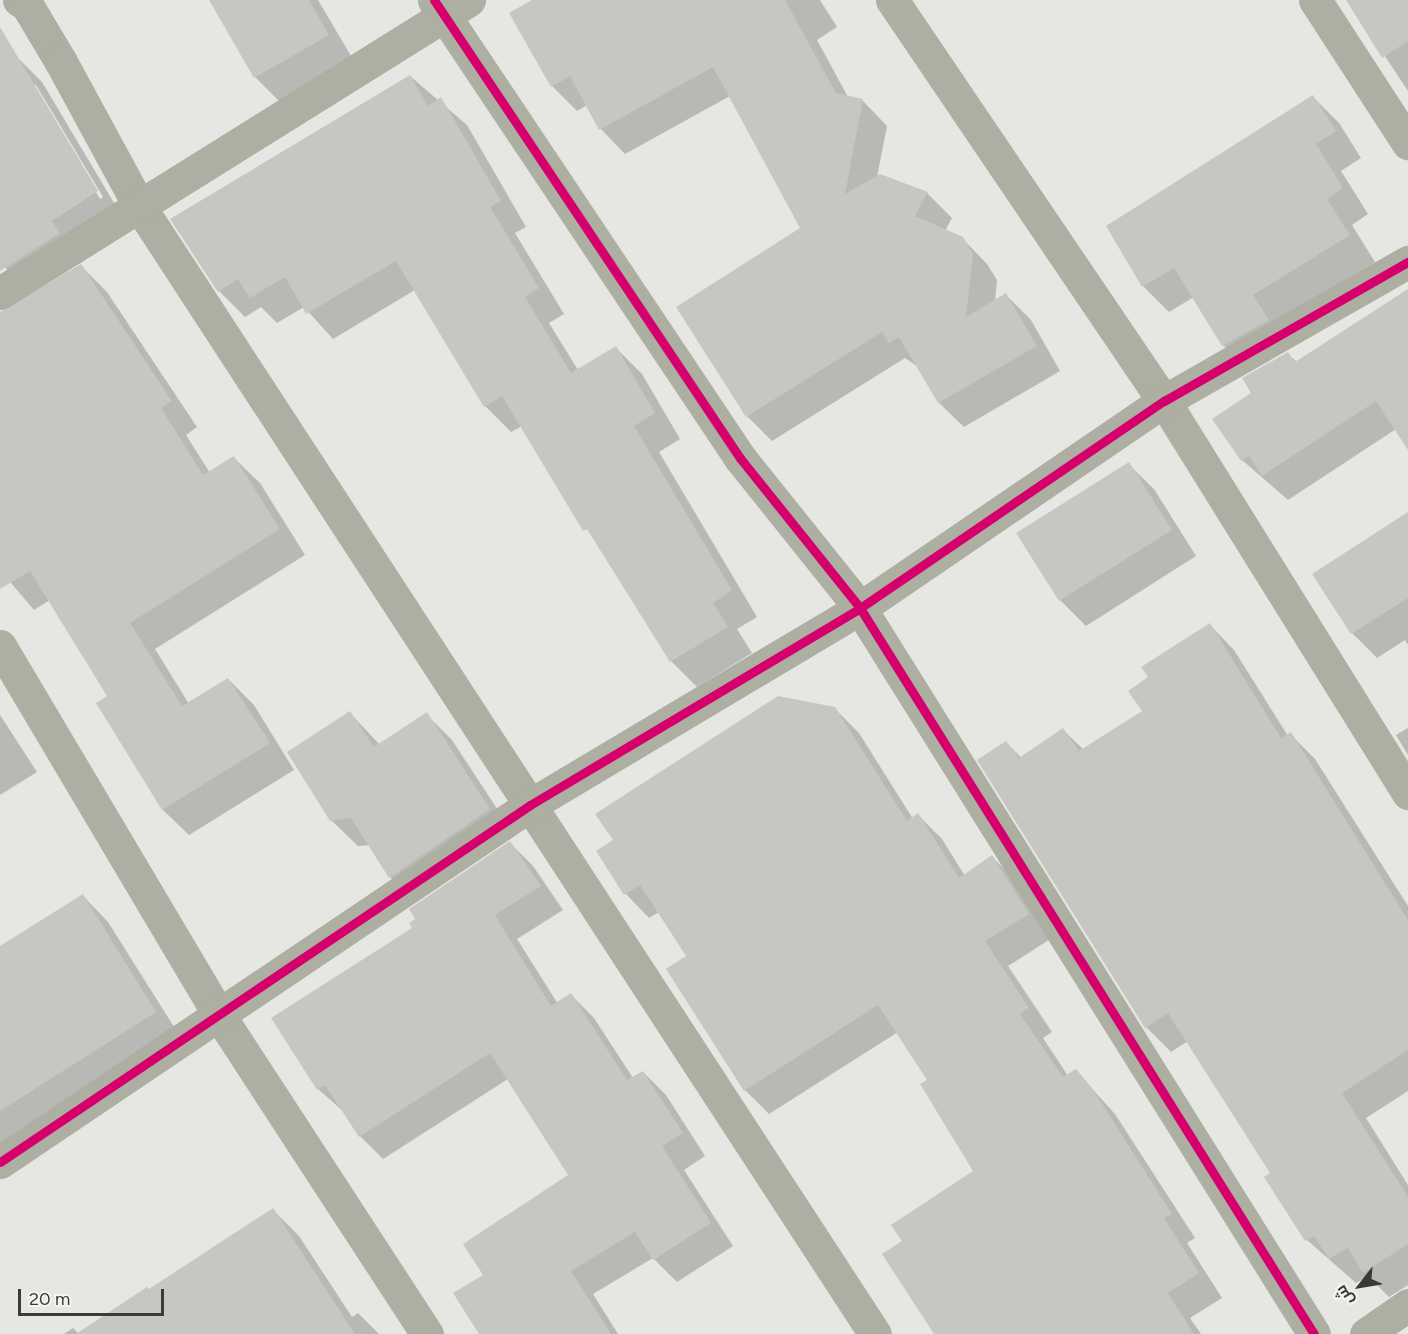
<!DOCTYPE html>
<meta charset="utf-8">
<style>
body{margin:0}
#map{position:relative;width:1408px;height:1334px;overflow:hidden;background:#e6e7e3;font-family:Figtree,Cairo,sans-serif}
div>[style]{position:absolute}
.shadow>*{inset:0;background:#0003}
.building>*{inset:0;background:#c6c6c3}
.minor>*{height:33px;margin:-16.5px;padding:0 16.5px;transform-origin:16.5px;border-radius:16.5px;background:#acafa2}
.cycleway>*{height:9px;margin:-4.5px;padding:0 4.5px;transform-origin:4.5px;border-radius:4.5px;background:#d6006c}
span{translate:-50% -50%;white-space:nowrap;text-align:center;line-height:1.15;-webkit-text-stroke:6px #f4f5ef;paint-order:stroke}
.north{position:absolute;left:1330px;top:1256px;width:60px;height:60px;-webkit-text-stroke:4px #f4f5ef;paint-order:stroke;rotate:239deg;font-size:16px;font-weight:700;line-height:24px;text-align:center;color:#3a3a38}
.north::after{content:'';display:block;margin:auto;width:21px;height:27px;background:#3a3a38;clip-path:polygon(50% 0,100% 100%,50% 72%,0 100%)}
.scale{position:absolute;left:18px;top:1289px;width:146px;height:27px;box-sizing:border-box;border:3px solid #3a3a38;border-top:0;padding-left:8px;font-size:18px;line-height:21px;white-space:nowrap;color:#3a3a38;-webkit-text-stroke:4px #f4f5ef;paint-order:stroke}
</style>
<div id="map">
<div class="shadow">
<div style="clip-path:polygon(211px 0,318px 0,354px 61px,281px 103px,255px 77px)"></div>
<div style="clip-path:polygon(536px 0,820px 0,837px 27px,817px 40px,848px 97px,863px 101px,887px 126px,877px 177px,927px 193px,952px 218px,945px 231px,962px 238px,987px 264px,997px 280px,995px 302px,1006px 295px,1031px 320px,1060px 371px,964px 427px,939px 403px,917px 366px,905px 358px,772px 441px,747px 416px,802px 229px,730px 96px,625px 154px,601px 129px,587px 105px,577px 111px,552px 86px)"></div>
<div style="clip-path:polygon(1348px 0,1408px 0,1408px 91px)"></div>
<div style="clip-path:polygon(evenodd,16px 56px,42px 82px,123px 218px,77px 247px,85px 260px,30px 294px,0 262px,0 67px,16px 56px,33px 85px,36px 85px,103px 197px,100px 199px,33px 85px)"></div>
<div style="clip-path:polygon(410px 76px,467px 125px,526px 227px,515px 233px,564px 314px,549px 323px,578px 370px,616px 348px,642px 374px,680px 439px,659px 452px,757px 617px,737px 629px,752px 653px,697px 687px,671px 661px,522px 426px,511px 432px,485px 406px,415px 290px,333px 339px,304px 307px,277px 323px,261px 307px,245px 317px,219px 291px)"></div>
<div style="clip-path:polygon(1313px 97px,1339px 123px,1361px 158px,1341px 171px,1368px 214px,1352px 225px,1375px 262px,1278px 321px,1249px 371px,1223px 345px,1194px 297px,1169px 312px,1143px 286px)"></div>
<div style="clip-path:polygon(81px 266px,107px 292px,197px 427px,186px 435px,210px 473px,234px 458px,260px 483px,305px 555px,155px 649px,189px 704px,228px 679px,254px 705px,294px 770px,189px 835px,163px 810px,98px 704px,110px 697px,50px 600px,34px 610px,0 570px,0 380px)"></div>
<div style="clip-path:polygon(1408px 291px,1408px 447px,1396px 429px,1288px 500px,1242px 460px,1253px 394px,1288px 354px,1297px 362px)"></div>
<div style="clip-path:polygon(1128px 464px,1154px 489px,1196px 556px,1086px 626px,1060px 600px,1018px 533px)"></div>
<div style="clip-path:polygon(1408px 514px,1408px 645px,1405px 640px,1377px 658px,1352px 633px)"></div>
<div style="clip-path:polygon(1210px 625px,1234px 650px,1288px 736px,1290px 734px,1315px 759px,1408px 906px,1408px 1091px,1366px 1118px,1408px 1185px,1408px 1285px,1389px 1297px,1368px 1276px,1356px 1283px,1307px 1240px,1266px 1177px,1272px 1173px,1188px 1041px,1171px 1052px,1146px 1027px,1006px 743px,1022px 758px,1063px 730px,1084px 750px,1144px 711px,1150px 678px)"></div>
<div style="clip-path:polygon(834px 708px,859px 733px,913px 819px,918px 815px,942px 839px,965px 876px,992px 857px,1016px 880px,1052px 938px,1008px 966px,1052px 1032px,1043px 1038px,1068px 1076px,1076px 1071px,1115px 1114px,1195px 1238px,1187px 1243px,1222px 1298px,1190px 1318px,1201px 1334px,936px 1334px,904px 1242px,975px 1172px,929px 1080px,898px 1032px,769px 1114px,745px 1090px,688px 957px,659px 912px,649px 918px,626px 894px,598px 851px)"></div>
<div style="clip-path:polygon(350px 713px,380px 745px,426px 714px,452px 740px,515px 836px,416px 902px,390px 877px,370px 845px,358px 846px,331px 820px)"></div>
<div style="clip-path:polygon(0 715px,37px 772px,0 795px)"></div>
<div style="clip-path:polygon(1408px 728px,1408px 755px,1396px 735px)"></div>
<div style="clip-path:polygon(510px 843px,533px 866px,563px 910px,517px 939px,558px 1004px,571px 995px,594px 1018px,633px 1078px,643px 1072px,666px 1095px,705px 1156px,684px 1170px,733px 1246px,677px 1282px,653px 1258px,593px 1294px,618px 1334px,480px 1334px,571px 1176px,508px 1079px,383px 1159px,360px 1136px,343px 1111px,318px 1089px,414px 929px)"></div>
<div style="clip-path:polygon(83px 896px,108px 922px,181px 1038px,0 1162px,0 948px)"></div>
<div style="clip-path:polygon(273px 1210px,299px 1236px,352px 1317px,358px 1313px,379px 1334px,79px 1334px)"></div>
<div style="clip-path:polygon(73px 1328px,79px 1334px,64px 1334px)"></div>
</div>
<div class="building">
<div style="clip-path:polygon(209px 0,309px 0,329px 35px,254px 78px)"></div>
<div style="clip-path:polygon(532px 0,785px 0,836px 93px,863px 99px,845px 194px,880px 174px,928px 192px,915px 216px,963px 237px,973px 254px,966px 317px,1006px 293px,1037px 346px,938px 403px,899px 337px,888px 343px,882px 332px,746px 417px,676px 307px,800px 228px,713px 67px,599px 130px,570px 76px,551px 87px,509px 13px)"></div>
<div style="clip-path:polygon(1346px 0,1408px 0,1408px 41px,1382px 58px)"></div>
<div style="clip-path:polygon(0 27px,98px 191px,52px 221px,60px 233px,0 271px)"></div>
<div style="clip-path:polygon(410px 75px,428px 106px,441px 97px,501px 201px,490px 207px,539px 288px,525px 297px,571px 373px,616px 346px,655px 413px,634px 426px,732px 590px,713px 603px,728px 627px,670px 662px,587px 529px,583px 531px,502px 396px,484px 407px,396px 261px,306px 314px,285px 277px,250px 298px,238px 279px,218px 292px,170px 219px)"></div>
<div style="clip-path:polygon(1313px 95px,1336px 131px,1316px 144px,1343px 188px,1327px 199px,1350px 235px,1253px 295px,1269px 320px,1222px 346px,1174px 268px,1142px 287px,1106px 226px)"></div>
<div style="clip-path:polygon(81px 264px,172px 401px,161px 408px,203px 475px,234px 456px,280px 529px,130px 623px,182px 706px,228px 678px,270px 743px,162px 810px,96px 703px,107px 696px,30px 571px,0 589px,0 312px)"></div>
<div style="clip-path:polygon(1408px 289px,1408px 450px,1376px 401px,1262px 476px,1249px 456px,1241px 461px,1212px 419px,1251px 393px,1242px 378px,1288px 352px,1295px 362px)"></div>
<div style="clip-path:polygon(1129px 462px,1172px 530px,1059px 601px,1016px 533px)"></div>
<div style="clip-path:polygon(1408px 512px,1408px 598px,1351px 634px,1312px 574px)"></div>
<div style="clip-path:polygon(1210px 623px,1281px 738px,1291px 732px,1408px 920px,1408px 1050px,1342px 1093px,1408px 1197px,1408px 1244px,1363px 1273px,1348px 1248px,1329px 1259px,1314px 1236px,1305px 1241px,1264px 1177px,1270px 1173px,1168px 1013px,1145px 1028px,977px 760px,1006px 741px,1019px 758px,1063px 728px,1079px 751px,1142px 711px,1128px 691px,1148px 677px,1141px 667px)"></div>
<div style="clip-path:polygon(778px 696px,835px 707px,907px 821px,918px 813px,959px 878px,992px 855px,1029px 914px,985px 941px,1029px 1008px,1020px 1014px,1063px 1077px,1076px 1069px,1092px 1088px,1172px 1214px,1164px 1218px,1199px 1273px,1168px 1293px,1194px 1334px,934px 1334px,882px 1254px,902px 1241px,891px 1225px,973px 1171px,920px 1084px,927px 1080px,878px 1005px,744px 1091px,666px 969px,686px 956px,640px 885px,624px 895px,596px 851px,613px 840px,595px 814px)"></div>
<div style="clip-path:polygon(350px 711px,374px 747px,427px 712px,490px 809px,389px 878px,351px 818px,330px 821px,287px 752px)"></div>
<div style="clip-path:polygon(510px 841px,541px 886px,495px 915px,551px 1006px,571px 993px,627px 1080px,643px 1071px,683px 1133px,662px 1146px,711px 1223px,653px 1260px,635px 1232px,571px 1271px,611px 1334px,479px 1334px,453px 1293px,483px 1275px,463px 1244px,568px 1175px,490px 1053px,359px 1137px,325px 1085px,317px 1090px,271px 1018px,412px 928px,409px 923px,415px 919px,409px 909px)"></div>
<div style="clip-path:polygon(83px 894px,156px 1012px,0 1111px,0 946px)"></div>
<div style="clip-path:polygon(273px 1208px,355px 1334px,76px 1334px,147px 1287px,149px 1289px)"></div>
</div>
<div class="minor">
<div style="left:19px;top:0;width:9px;rotate:32deg"></div>
<div style="left:27px;top:5px;width:66px;rotate:59.2deg"></div>
<div style="left:61px;top:62px;width:162px;rotate:61.5deg"></div>
<div style="left:138px;top:204px;width:1349px;rotate:56.89deg"></div>
<div style="left:434px;top:0;width:551px;rotate:56.25deg"></div>
<div style="left:740px;top:458px;width:192px;rotate:51.3deg"></div>
<div style="left:860px;top:608px;width:856px;rotate:57.98deg"></div>
<div style="left:892px;top:0;width:485px;rotate:55.9deg"></div>
<div style="left:1164px;top:401px;width:462px;rotate:58.1deg"></div>
<div style="left:1315px;top:0;width:171px;rotate:57deg"></div>
<div style="left:0;top:293px;width:553px;rotate:-31.99deg"></div>
<div style="left:0;top:646px;width:429px;rotate:59.3deg"></div>
<div style="left:219px;top:1015px;width:381px;rotate:56.9deg"></div>
<div style="left:0;top:1162px;width:639px;rotate:-33.96deg"></div>
<div style="left:530px;top:805px;width:384px;rotate:-30.8deg"></div>
<div style="left:860px;top:608px;width:368px;rotate:-34.3deg"></div>
<div style="left:1164px;top:401px;width:281px;rotate:-29.7deg"></div>
<div style="left:1366px;top:1334px;width:51px;rotate:-34.6deg"></div>
</div>
<div class="cycleway">
<div style="left:434px;top:0;width:551px;rotate:56.25deg"></div>
<div style="left:740px;top:458px;width:192px;rotate:51.3deg"></div>
<div style="left:860px;top:608px;width:856px;rotate:57.98deg"></div>
<div style="left:0;top:1162px;width:639px;rotate:-33.96deg"></div>
<div style="left:530px;top:805px;width:384px;rotate:-30.8deg"></div>
<div style="left:860px;top:608px;width:368px;rotate:-34.3deg"></div>
<div style="left:1164px;top:401px;width:281px;rotate:-29.7deg"></div>
</div>
<div class="north">ش</div>
<div class="scale">20 m</div>
</div>
